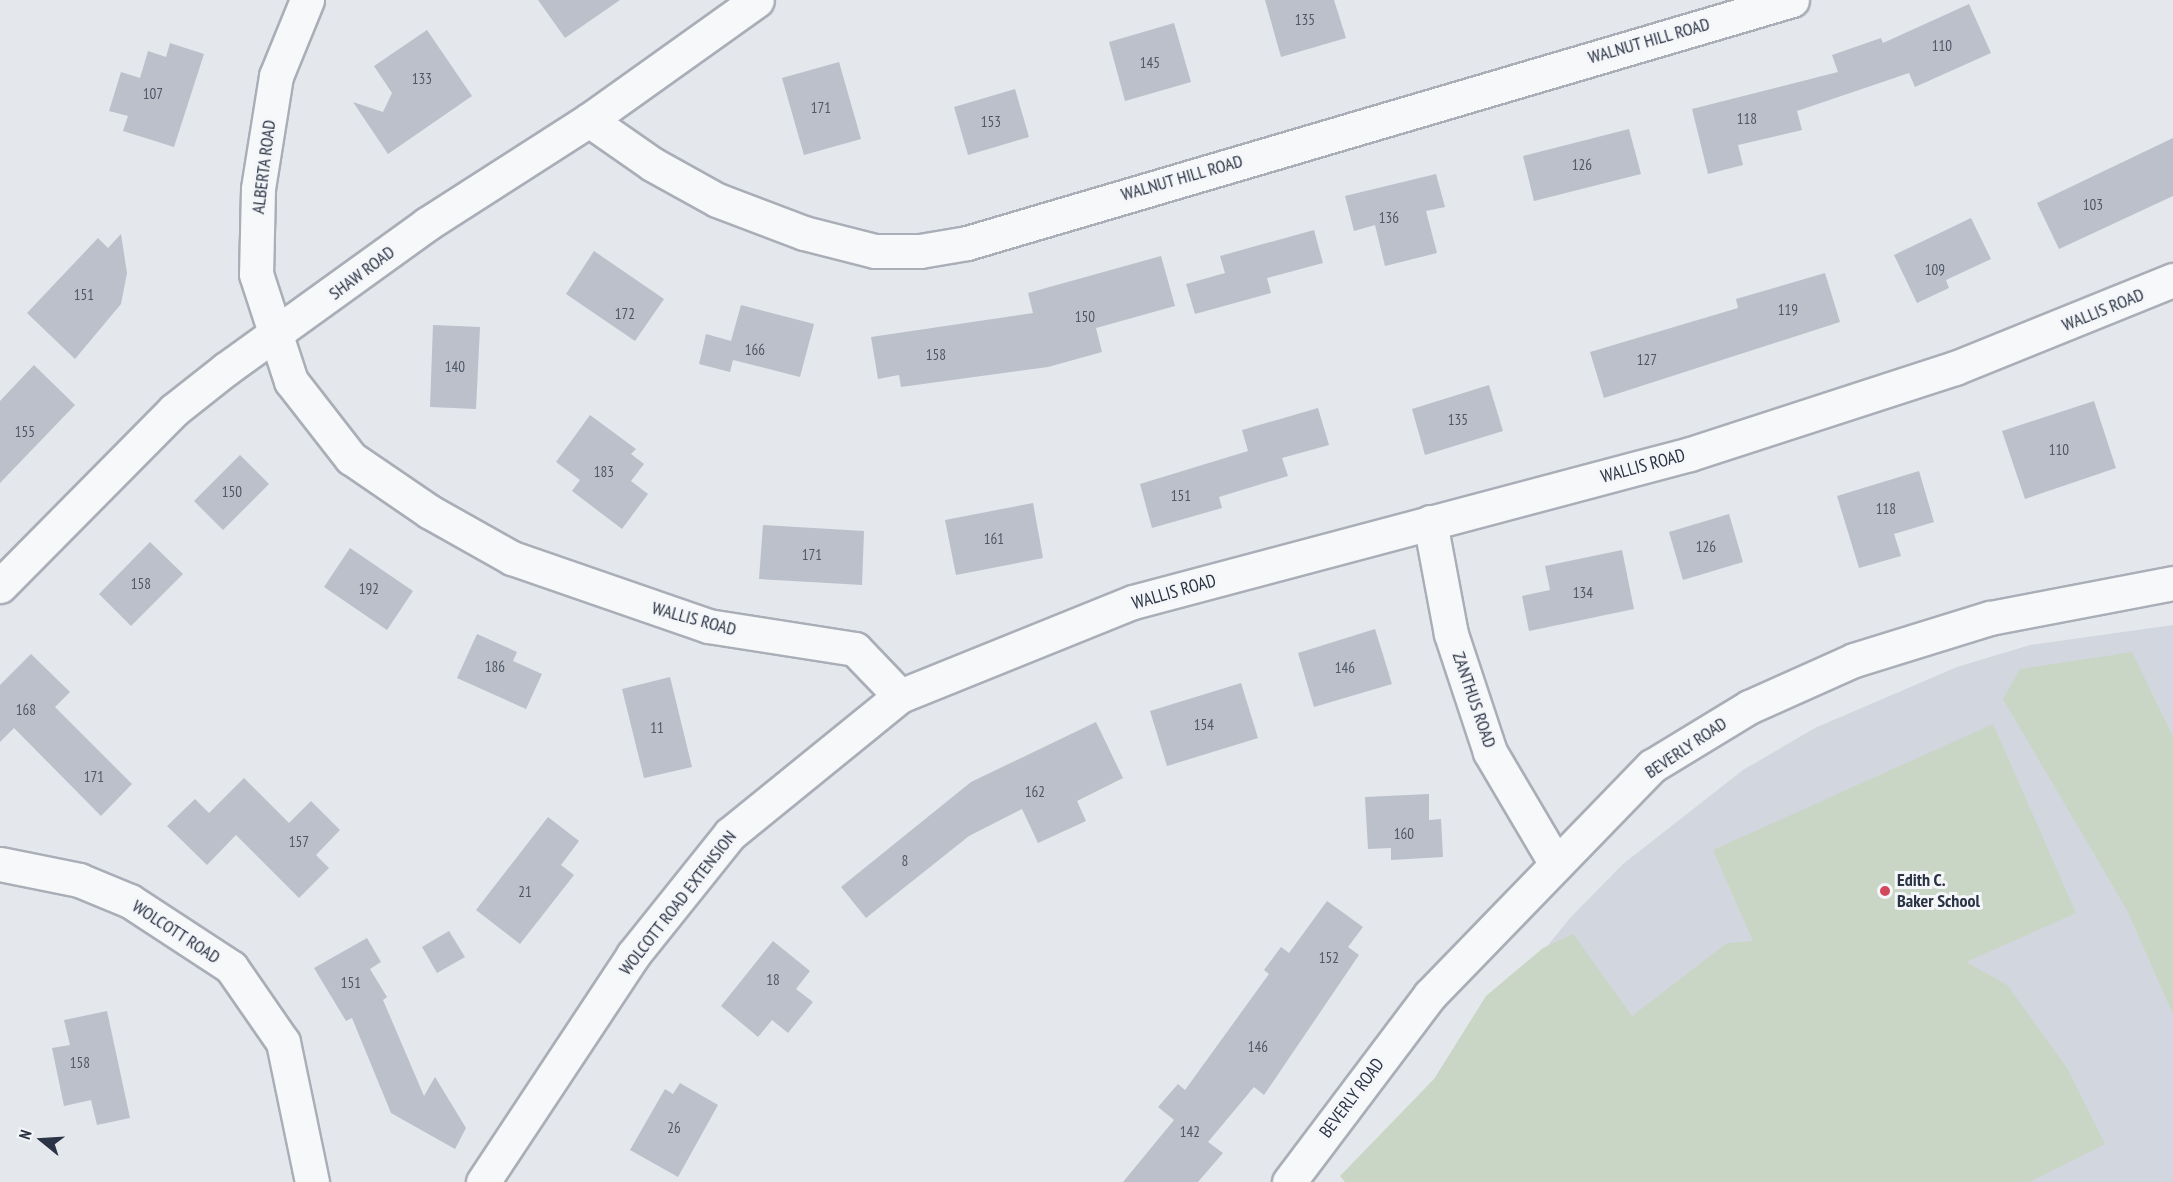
<!DOCTYPE html>
<style>
body{margin:0}
#map{position:relative;width:2173px;height:1182px;overflow:hidden;background:#e4e7ec;font-family:"PT Sans Narrow",sans-serif}
div>[style]{position:absolute}
.built>*{inset:0;background:#d2d6de}
.green>*{inset:0;background:#c9d6c5}
.building>*{inset:0;background:#bbc0ca}
.roads{filter:drop-shadow(2px 0 #a9aeb7) drop-shadow(-2px 0 #a9aeb7) drop-shadow(0 2px #a9aeb7) drop-shadow(0 -2px #a9aeb7)}
.minor>*{height:33px;margin:-16.5px;padding:0 16.5px;transform-origin:16.5px;border-radius:16.5px;background:#f7f8fa}
.tertiary>*{height:33px;margin:-16.5px;padding:0 16.5px;transform-origin:16.5px;border-radius:16.5px;background:#f7f8fa}
.dots>*{width:16px;height:16px;translate:-50% -50%;box-sizing:border-box;border:3px solid #f4f6f9;border-radius:50%}
span{translate:-50% -50%;white-space:nowrap;text-align:center;line-height:1.15;-webkit-text-stroke:6px #f4f6f9;paint-order:stroke}
.number-label{font-size:15px;color:#4f5766}
.number-label span{-webkit-text-stroke-width:0}
.street-label{font-size:18px;color:#2b3445}
.poi-label{font-size:18px;color:#2b3445;font-weight:700}
.left{translate:0 -50%;text-align:left}
.north{position:absolute;left:12px;top:1110px;width:60px;height:60px;-webkit-text-stroke:4px #f4f6f9;paint-order:stroke;rotate:288deg;font-size:16px;font-weight:700;line-height:24px;text-align:center;color:#2b3445}
.north::after{content:'';display:block;margin:auto;width:21px;height:27px;background:#2b3445;clip-path:polygon(50% 0,100% 100%,50% 72%,0 100%)}
</style>
<div id="map">
<div class="built">
<div style="clip-path:polygon(2173px 625px,2173px 1182px,1356px 1182px,1570px 918px,1623px 864px,1743px 770px,1815px 728px,1957px 667px,2030px 645px)"></div>
</div>
<div class="green">
<div style="clip-path:polygon(2132px 652px,2173px 737px,2173px 1014px,2127px 910px,2003px 699px,2020px 669px)"></div>
<div style="clip-path:polygon(1993px 724px,2076px 913px,1966px 962px,2007px 985px,2067px 1068px,2105px 1144px,2029px 1182px,1345px 1182px,1340px 1176px,1434px 1079px,1486px 996px,1543px 948px,1573px 934px,1632px 1016px,1727px 943px,1753px 941px,1713px 850px)"></div>
</div>
<div class="building">
<div style="clip-path:polygon(538px 0,620px 0,565px 38px)"></div>
<div style="clip-path:polygon(1265px 0,1334px 0,1346px 38px,1281px 57px)"></div>
<div style="clip-path:polygon(1969px 4px,1991px 53px,1915px 87px,1909px 73px,1797px 111px,1802px 130px,1738px 145px,1743px 165px,1708px 174px,1692px 109px,1838px 72px,1832px 55px,1881px 38px,1883px 43px)"></div>
<div style="clip-path:polygon(1174px 23px,1191px 82px,1125px 101px,1109px 42px)"></div>
<div style="clip-path:polygon(427px 30px,472px 96px,388px 154px,353px 102px,383px 112px,392px 93px,374px 66px)"></div>
<div style="clip-path:polygon(170px 43px,204px 54px,174px 147px,123px 131px,128px 116px,109px 111px,121px 72px,140px 78px,148px 51px,166px 57px)"></div>
<div style="clip-path:polygon(839px 62px,861px 139px,804px 155px,782px 78px)"></div>
<div style="clip-path:polygon(1015px 89px,1029px 137px,968px 155px,954px 107px)"></div>
<div style="clip-path:polygon(1629px 129px,1641px 174px,1534px 201px,1523px 156px)"></div>
<div style="clip-path:polygon(2173px 138px,2173px 196px,2059px 249px,2037px 203px)"></div>
<div style="clip-path:polygon(1436px 174px,1445px 207px,1426px 211px,1437px 253px,1385px 266px,1375px 225px,1354px 231px,1345px 196px)"></div>
<div style="clip-path:polygon(1971px 218px,1991px 259px,1946px 280px,1949px 288px,1917px 303px,1894px 255px)"></div>
<div style="clip-path:polygon(1314px 230px,1323px 263px,1267px 278px,1271px 293px,1195px 314px,1186px 284px,1225px 273px,1220px 256px)"></div>
<div style="clip-path:polygon(121px 234px,127px 273px,121px 304px,75px 359px,27px 313px,98px 238px,108px 248px)"></div>
<div style="clip-path:polygon(594px 251px,664px 299px,635px 341px,566px 294px)"></div>
<div style="clip-path:polygon(1161px 256px,1175px 306px,1096px 328px,1102px 352px,1048px 367px,901px 387px,899px 375px,878px 379px,871px 337px,1033px 313px,1028px 293px)"></div>
<div style="clip-path:polygon(1825px 273px,1840px 322px,1604px 398px,1590px 352px,1738px 308px,1736px 299px)"></div>
<div style="clip-path:polygon(741px 305px,814px 324px,800px 377px,733px 360px,730px 372px,699px 364px,706px 334px,731px 341px)"></div>
<div style="clip-path:polygon(433px 325px,480px 327px,476px 409px,430px 407px)"></div>
<div style="clip-path:polygon(34px 365px,75px 405px,0 483px,0 401px)"></div>
<div style="clip-path:polygon(1489px 385px,1503px 431px,1425px 455px,1412px 409px)"></div>
<div style="clip-path:polygon(2094px 401px,2116px 468px,2025px 499px,2002px 431px)"></div>
<div style="clip-path:polygon(1318px 408px,1329px 445px,1282px 458px,1288px 476px,1219px 497px,1222px 508px,1152px 528px,1140px 484px,1248px 451px,1242px 430px)"></div>
<div style="clip-path:polygon(590px 415px,636px 449px,631px 454px,644px 464px,631px 481px,648px 494px,622px 529px,572px 491px,580px 480px,556px 462px)"></div>
<div style="clip-path:polygon(240px 455px,269px 484px,223px 530px,194px 501px)"></div>
<div style="clip-path:polygon(1919px 471px,1934px 522px,1894px 534px,1901px 556px,1859px 568px,1837px 496px)"></div>
<div style="clip-path:polygon(1033px 503px,1043px 558px,956px 575px,945px 520px)"></div>
<div style="clip-path:polygon(1729px 514px,1743px 562px,1683px 580px,1669px 532px)"></div>
<div style="clip-path:polygon(763px 525px,864px 531px,862px 585px,759px 579px)"></div>
<div style="clip-path:polygon(150px 542px,183px 574px,131px 626px,99px 594px)"></div>
<div style="clip-path:polygon(350px 548px,413px 591px,387px 630px,324px 587px)"></div>
<div style="clip-path:polygon(1622px 550px,1634px 609px,1529px 631px,1522px 596px,1550px 590px,1545px 566px)"></div>
<div style="clip-path:polygon(1375px 629px,1392px 684px,1314px 707px,1298px 653px)"></div>
<div style="clip-path:polygon(477px 634px,517px 652px,513px 661px,542px 674px,526px 709px,457px 678px)"></div>
<div style="clip-path:polygon(31px 654px,70px 692px,55px 707px,132px 784px,101px 816px,14px 728px,0 742px,0 685px)"></div>
<div style="clip-path:polygon(670px 677px,692px 767px,644px 778px,622px 689px)"></div>
<div style="clip-path:polygon(1241px 683px,1258px 738px,1167px 766px,1150px 711px)"></div>
<div style="clip-path:polygon(1096px 722px,1123px 778px,1077px 801px,1086px 821px,1038px 843px,1022px 809px,969px 836px,866px 918px,841px 887px,971px 782px)"></div>
<div style="clip-path:polygon(244px 778px,289px 823px,311px 801px,340px 830px,316px 855px,329px 868px,299px 898px,236px 835px,207px 865px,167px 826px,195px 799px,209px 813px)"></div>
<div style="clip-path:polygon(1429px 794px,1429px 820px,1441px 819px,1443px 857px,1391px 860px,1391px 848px,1368px 849px,1365px 797px)"></div>
<div style="clip-path:polygon(548px 817px,579px 841px,561px 865px,574px 875px,520px 944px,476px 910px)"></div>
<div style="clip-path:polygon(1327px 901px,1363px 927px,1348px 947px,1359px 955px,1264px 1095px,1254px 1087px,1208px 1142px,1223px 1153px,1198px 1182px,1123px 1182px,1174px 1120px,1158px 1107px,1178px 1084px,1185px 1090px,1269px 974px,1264px 970px,1281px 947px,1289px 953px)"></div>
<div style="clip-path:polygon(449px 931px,465px 957px,437px 973px,422px 947px)"></div>
<div style="clip-path:polygon(367px 938px,381px 962px,370px 969px,387px 997px,383px 1000px,424px 1096px,435px 1077px,466px 1128px,455px 1149px,391px 1113px,352px 1018px,346px 1021px,314px 968px)"></div>
<div style="clip-path:polygon(773px 941px,810px 971px,796px 989px,813px 1002px,788px 1033px,772px 1020px,758px 1037px,721px 1006px)"></div>
<div style="clip-path:polygon(107px 1011px,130px 1118px,97px 1125px,91px 1100px,64px 1106px,52px 1048px,70px 1045px,64px 1020px)"></div>
<div style="clip-path:polygon(680px 1083px,718px 1105px,678px 1177px,630px 1150px,665px 1089px,673px 1094px)"></div>
</div>
<div class="roads">
<div class="minor">
<div style="left:307px;top:0;width:82px;rotate:112.2deg"></div>
<div style="left:276px;top:76px;width:114px;rotate:99.1deg"></div>
<div style="left:258px;top:189px;width:85px;rotate:91.3deg"></div>
<div style="left:256px;top:274px;width:113px;rotate:71.9deg"></div>
<div style="left:291px;top:381px;width:98px;rotate:52.1deg"></div>
<div style="left:351px;top:458px;width:96px;rotate:34.4deg"></div>
<div style="left:430px;top:512px;width:94px;rotate:29.3deg"></div>
<div style="left:512px;top:558px;width:207px;rotate:19.1deg"></div>
<div style="left:708px;top:626px;width:149px;rotate:8.9deg"></div>
<div style="left:855px;top:649px;width:65px;rotate:46.2deg"></div>
<div style="left:900px;top:696px;width:251px;rotate:-22deg"></div>
<div style="left:1133px;top:602px;width:576px;rotate:-14.88deg"></div>
<div style="left:1690px;top:454px;width:279px;rotate:-18deg"></div>
<div style="left:1955px;top:368px;width:235px;rotate:-22deg"></div>
<div style="left:589px;top:120px;width:77px;rotate:34.9deg"></div>
<div style="left:652px;top:164px;width:74px;rotate:29deg"></div>
<div style="left:717px;top:200px;width:93px;rotate:20.8deg"></div>
<div style="left:804px;top:233px;width:73px;rotate:14.2deg"></div>
<div style="left:875px;top:251px;width:45px"></div>
<div style="left:920px;top:251px;width:48px;rotate:-9.7deg"></div>
<div style="left:967px;top:243px;width:860px;rotate:-16.41deg"></div>
<div style="left:1430px;top:522px;width:114px;rotate:79.4deg"></div>
<div style="left:1451px;top:634px;width:124px;rotate:71.7deg"></div>
<div style="left:1490px;top:752px;width:130px;rotate:59.5deg"></div>
<div style="left:0;top:586px;width:247px;rotate:-45.3deg"></div>
<div style="left:174px;top:410px;width:66px;rotate:-38.3deg"></div>
<div style="left:226px;top:369px;width:248px;rotate:-35.8deg"></div>
<div style="left:427px;top:224px;width:193px;rotate:-32.7deg"></div>
<div style="left:589px;top:120px;width:206px;rotate:-35.5deg"></div>
<div style="left:0;top:864px;width:81px;rotate:11.4deg"></div>
<div style="left:79px;top:880px;width:55px;rotate:22.4deg"></div>
<div style="left:130px;top:901px;width:121px;rotate:33.2deg"></div>
<div style="left:231px;top:967px;width:91px;rotate:55.3deg"></div>
<div style="left:283px;top:1042px;width:143px;rotate:78.3deg"></div>
<div style="left:483px;top:1182px;width:272px;rotate:-56.5deg"></div>
<div style="left:633px;top:955px;width:155px;rotate:-51.3deg"></div>
<div style="left:730px;top:834px;width:219px;rotate:-39.1deg"></div>
</div>
<div class="tertiary">
<div style="left:1289px;top:1182px;width:234px;rotate:-53deg"></div>
<div style="left:1430px;top:995px;width:319px;rotate:-45.9deg"></div>
<div style="left:1652px;top:766px;width:114px;rotate:-31.3deg"></div>
<div style="left:1749px;top:707px;width:115px;rotate:-24.1deg"></div>
<div style="left:1854px;top:660px;width:142px;rotate:-17.2deg"></div>
<div style="left:1990px;top:618px;width:186px;rotate:-10.8deg"></div>
</div>
</div>
<div class="dots">
<div style="left:1885px;top:891px;background:#d1495b"></div>
</div>
<div class="number-label">
<span style="left:1305px;top:20px">135</span>
<span style="left:1942px;top:46px">110</span>
<span style="left:1150px;top:63px">145</span>
<span style="left:422px;top:79px">133</span>
<span style="left:153px;top:94px">107</span>
<span style="left:821px;top:108px">171</span>
<span style="left:1747px;top:119px">118</span>
<span style="left:991px;top:122px">153</span>
<span style="left:1582px;top:165px">126</span>
<span style="left:2093px;top:205px">103</span>
<span style="left:1389px;top:218px">136</span>
<span style="left:1935px;top:270px">109</span>
<span style="left:84px;top:295px">151</span>
<span style="left:1788px;top:310px">119</span>
<span style="left:625px;top:314px">172</span>
<span style="left:1085px;top:317px">150</span>
<span style="left:755px;top:350px">166</span>
<span style="left:936px;top:355px">158</span>
<span style="left:1647px;top:360px">127</span>
<span style="left:455px;top:367px">140</span>
<span style="left:1458px;top:420px">135</span>
<span style="left:25px;top:432px">155</span>
<span style="left:2059px;top:450px">110</span>
<span style="left:604px;top:472px">183</span>
<span style="left:232px;top:492px">150</span>
<span style="left:1181px;top:496px">151</span>
<span style="left:1886px;top:509px">118</span>
<span style="left:994px;top:539px">161</span>
<span style="left:1706px;top:547px">126</span>
<span style="left:812px;top:555px">171</span>
<span style="left:141px;top:584px">158</span>
<span style="left:369px;top:589px">192</span>
<span style="left:1583px;top:593px">134</span>
<span style="left:495px;top:667px">186</span>
<span style="left:1345px;top:668px">146</span>
<span style="left:26px;top:710px">168</span>
<span style="left:1204px;top:725px">154</span>
<span style="left:657px;top:728px">11</span>
<span style="left:94px;top:777px">171</span>
<span style="left:1035px;top:792px">162</span>
<span style="left:1404px;top:834px">160</span>
<span style="left:299px;top:842px">157</span>
<span style="left:905px;top:861px">8</span>
<span style="left:525px;top:892px">21</span>
<span style="left:1329px;top:958px">152</span>
<span style="left:773px;top:980px">18</span>
<span style="left:351px;top:983px">151</span>
<span style="left:1258px;top:1047px">146</span>
<span style="left:80px;top:1063px">158</span>
<span style="left:674px;top:1128px">26</span>
<span style="left:1190px;top:1132px">142</span>
</div>
<div class="street-label">
<span style="left:1649px;top:41px;rotate:-16deg">WALNUT HILL ROAD</span>
<span style="left:264px;top:167px;rotate:-83deg">ALBERTA ROAD</span>
<span style="left:1182px;top:178px;rotate:-16deg">WALNUT HILL ROAD</span>
<span style="left:362px;top:273px;rotate:-37deg">SHAW ROAD</span>
<span style="left:2103px;top:310px;rotate:-22deg">WALLIS ROAD</span>
<span style="left:1643px;top:466px;rotate:-15deg">WALLIS ROAD</span>
<span style="left:1174px;top:592px;rotate:-16deg">WALLIS ROAD</span>
<span style="left:694px;top:619px;rotate:15deg">WALLIS ROAD</span>
<span style="left:1474px;top:700px;rotate:71deg">ZANTHUS ROAD</span>
<span style="left:1686px;top:748px;rotate:-34deg">BEVERLY ROAD</span>
<span style="left:678px;top:903px;rotate:-52deg">WOLCOTT ROAD EXTENSION</span>
<span style="left:176px;top:932px;rotate:33deg">WOLCOTT ROAD</span>
<span style="left:1352px;top:1098px;rotate:-53deg">BEVERLY ROAD</span>
</div>
<div class="poi-label">
<span class="left" style="left:1897px;top:891px">Edith C.<br>Baker School</span>
</div>
<div class="north">N</div>
</div>
